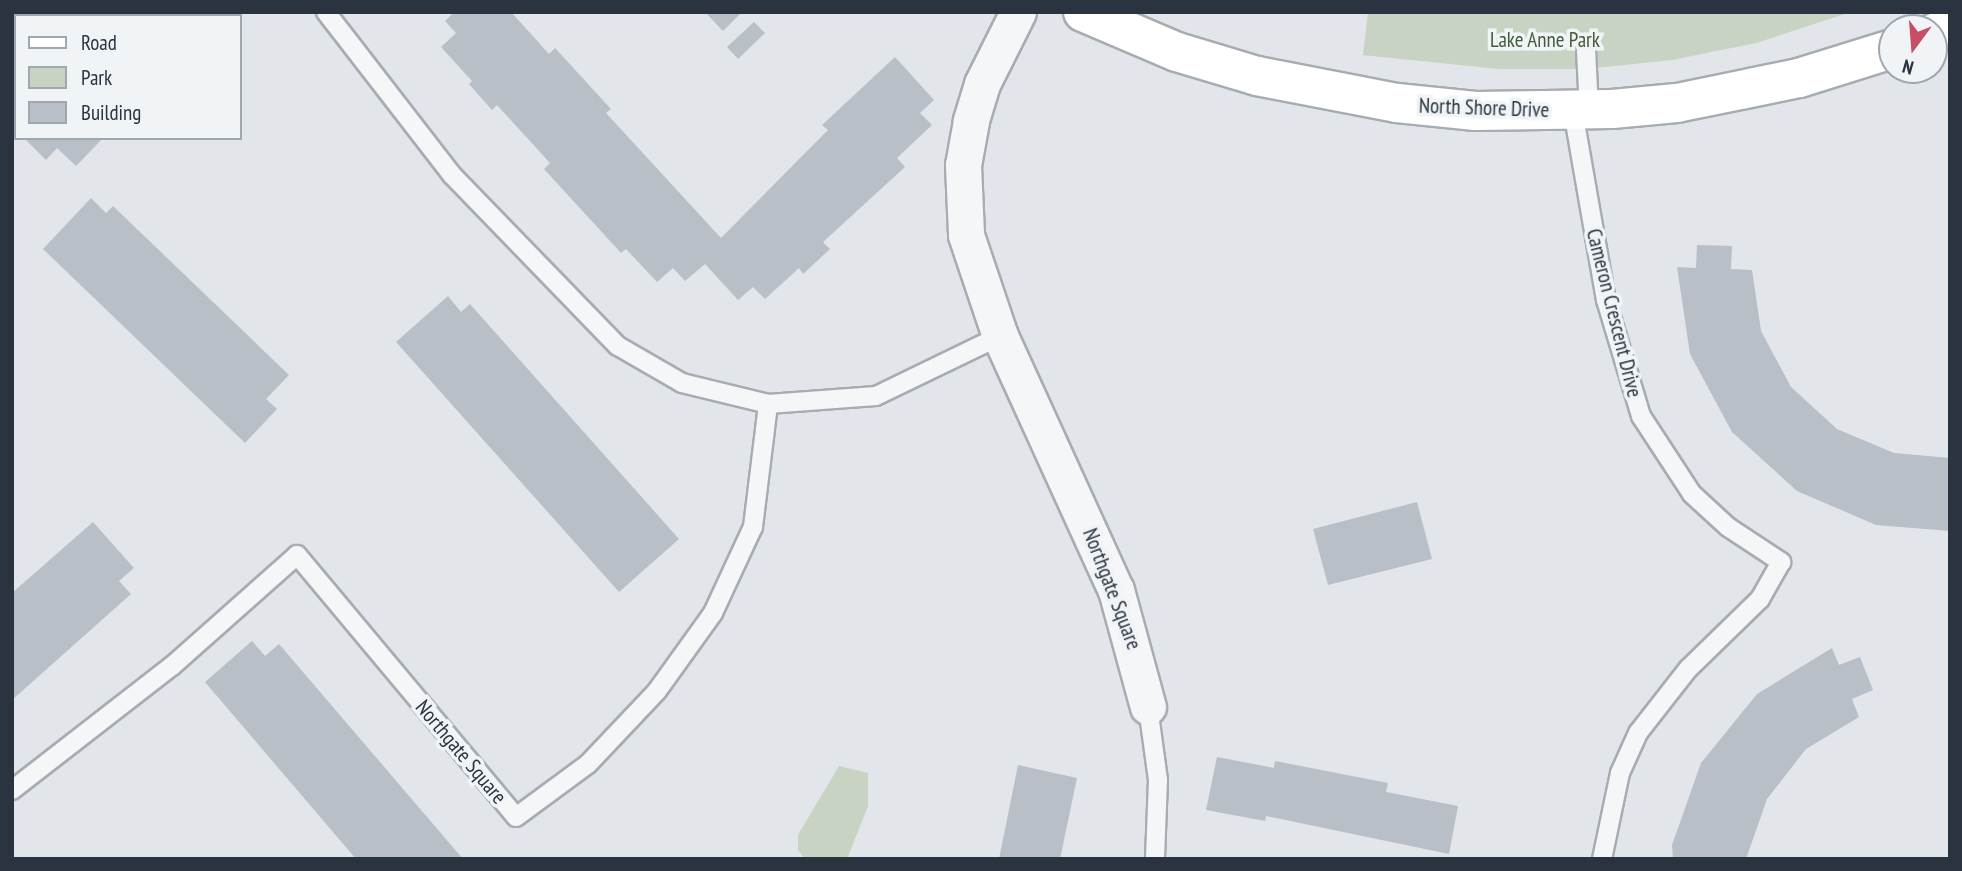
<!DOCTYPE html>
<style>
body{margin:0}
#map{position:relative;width:1962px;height:871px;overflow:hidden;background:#e2e5e9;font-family:"PT Sans Narrow",sans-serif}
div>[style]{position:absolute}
.green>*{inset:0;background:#c8d3c3}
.building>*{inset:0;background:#b9bfc6}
.roads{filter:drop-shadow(2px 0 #a7acb3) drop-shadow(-2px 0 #a7acb3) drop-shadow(0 2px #a7acb3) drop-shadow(0 -2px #a7acb3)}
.lane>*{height:18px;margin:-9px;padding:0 9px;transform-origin:9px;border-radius:9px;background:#f4f6f8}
.street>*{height:35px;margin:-17.5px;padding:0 17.5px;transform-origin:17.5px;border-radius:17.5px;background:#f4f6f8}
.secondary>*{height:38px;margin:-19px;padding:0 19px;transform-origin:19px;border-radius:19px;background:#fff}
span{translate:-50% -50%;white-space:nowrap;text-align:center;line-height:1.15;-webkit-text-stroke:7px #f1f4f7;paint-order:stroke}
.park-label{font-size:21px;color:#415c38}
.street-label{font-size:21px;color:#2a3440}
.frame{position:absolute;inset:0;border:14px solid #2a3440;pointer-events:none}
.legend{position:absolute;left:14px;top:14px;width:228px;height:126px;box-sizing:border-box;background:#f1f4f7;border:2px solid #a1a7ae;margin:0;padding:9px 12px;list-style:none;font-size:21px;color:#2a3440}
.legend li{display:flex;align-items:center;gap:14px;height:35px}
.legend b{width:35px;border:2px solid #a1a7ae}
.north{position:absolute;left:1878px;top:14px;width:70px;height:70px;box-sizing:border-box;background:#f1f4f7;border:2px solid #a1a7ae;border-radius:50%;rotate:196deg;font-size:19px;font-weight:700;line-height:28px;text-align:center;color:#2a3440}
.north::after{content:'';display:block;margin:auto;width:24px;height:32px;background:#c84d66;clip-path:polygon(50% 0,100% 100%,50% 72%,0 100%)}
</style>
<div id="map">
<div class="green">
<div style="clip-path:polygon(1368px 12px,1851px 12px,1756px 43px,1672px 60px,1586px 69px,1498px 69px,1363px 55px)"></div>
<div style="clip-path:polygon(839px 766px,868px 773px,868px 806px,847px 859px,805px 859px,798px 850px,798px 835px)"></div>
</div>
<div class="building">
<div style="clip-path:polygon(114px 12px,226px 12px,111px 16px)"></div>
<div style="clip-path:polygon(454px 12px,511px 12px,549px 54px,555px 48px,611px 109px,606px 113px,721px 238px,828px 130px,822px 125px,895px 57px,934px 100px,920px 113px,932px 125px,897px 158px,905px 167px,823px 242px,830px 249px,803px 274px,799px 268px,765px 299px,753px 287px,738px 300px,705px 264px,685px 281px,673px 268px,657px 282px,626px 249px,621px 253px,544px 169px,550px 163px,497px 105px,492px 110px,469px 84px,472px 81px,441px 47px,456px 33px,445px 21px)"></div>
<div style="clip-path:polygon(705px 12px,742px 12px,723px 31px)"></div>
<div style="clip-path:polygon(754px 22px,765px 33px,738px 59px,727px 47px)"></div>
<div style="clip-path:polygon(16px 113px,16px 130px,12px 127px)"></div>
<div style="clip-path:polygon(24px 138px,103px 138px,76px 166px,57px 148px,46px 160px)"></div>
<div style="clip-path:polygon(91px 198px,106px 213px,113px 206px,289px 375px,266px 399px,277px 409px,245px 443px,43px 249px)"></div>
<div style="clip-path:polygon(1697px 245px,1732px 246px,1731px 269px,1752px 270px,1761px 331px,1791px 387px,1837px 429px,1894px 453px,1950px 458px,1950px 531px,1876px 525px,1797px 491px,1732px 432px,1690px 354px,1677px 267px,1696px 268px)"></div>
<div style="clip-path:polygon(448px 296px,461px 312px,470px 304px,679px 539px,619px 592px,396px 342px)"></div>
<div style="clip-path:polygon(1417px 502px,1432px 559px,1328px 585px,1313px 529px)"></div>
<div style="clip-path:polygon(93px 522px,134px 568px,119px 581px,131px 594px,12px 700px,12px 593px)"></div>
<div style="clip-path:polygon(252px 641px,265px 656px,279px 644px,463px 859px,356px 859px,205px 682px)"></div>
<div style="clip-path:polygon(1832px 648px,1839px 665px,1860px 657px,1873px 690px,1852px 699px,1859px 717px,1806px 749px,1767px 799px,1746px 859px,1673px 859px,1672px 845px,1701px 763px,1757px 694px)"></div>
<div style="clip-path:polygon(1217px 757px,1274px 768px,1275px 761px,1388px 783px,1386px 792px,1458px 806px,1449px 854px,1266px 816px,1265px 821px,1206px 810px)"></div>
<div style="clip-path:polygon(1018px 765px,1077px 778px,1060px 859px,999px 859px)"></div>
</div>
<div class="roads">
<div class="lane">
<div style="left:326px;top:12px;width:206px;rotate:52.3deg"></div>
<div style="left:452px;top:175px;width:238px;rotate:45.9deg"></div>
<div style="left:618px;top:346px;width:74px;rotate:30deg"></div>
<div style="left:682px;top:383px;width:89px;rotate:13.7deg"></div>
<div style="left:1586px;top:50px;width:60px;rotate:87.1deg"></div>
<div style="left:1573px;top:111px;width:192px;rotate:80.1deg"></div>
<div style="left:1606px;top:300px;width:121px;rotate:73.2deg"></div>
<div style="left:1641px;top:416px;width:93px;rotate:56.8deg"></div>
<div style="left:1692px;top:494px;width:49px;rotate:42.5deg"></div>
<div style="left:1728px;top:527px;width:64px;rotate:33.4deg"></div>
<div style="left:1781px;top:562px;width:43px;rotate:119.6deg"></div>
<div style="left:1760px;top:599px;width:100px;rotate:135.8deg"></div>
<div style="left:1688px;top:669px;width:81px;rotate:128deg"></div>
<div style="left:1638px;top:733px;width:44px;rotate:114.2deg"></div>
<div style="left:1620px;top:773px;width:88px;rotate:101.8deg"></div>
<div style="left:1148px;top:707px;width:74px;rotate:82.2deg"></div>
<div style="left:1158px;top:780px;width:79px;rotate:92.2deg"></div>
<div style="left:12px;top:790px;width:202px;rotate:-37.8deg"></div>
<div style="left:172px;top:666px;width:167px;rotate:-41.6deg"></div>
<div style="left:297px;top:555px;width:341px;rotate:50.1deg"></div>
<div style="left:516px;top:817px;width:89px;rotate:-36.4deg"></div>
<div style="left:588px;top:764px;width:100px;rotate:-46.6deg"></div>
<div style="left:657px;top:691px;width:96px;rotate:-54.3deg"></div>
<div style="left:713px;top:613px;width:95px;rotate:-65.1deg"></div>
<div style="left:753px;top:527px;width:124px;rotate:-83deg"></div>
<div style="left:768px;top:404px;width:108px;rotate:-4.2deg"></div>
<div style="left:876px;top:396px;width:138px;rotate:-25.8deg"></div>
</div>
<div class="street">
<div style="left:1018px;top:12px;width:80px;rotate:116.6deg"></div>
<div style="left:982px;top:84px;width:39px;rotate:107deg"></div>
<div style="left:971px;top:121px;width:45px;rotate:100.3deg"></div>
<div style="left:963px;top:165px;width:70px;rotate:87.5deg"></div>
<div style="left:966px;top:235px;width:107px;rotate:71.4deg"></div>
<div style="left:1000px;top:336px;width:279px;rotate:65.5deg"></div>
<div style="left:1116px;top:590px;width:121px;rotate:74.7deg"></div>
</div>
<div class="secondary">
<div style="left:1083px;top:12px;width:102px;rotate:23.1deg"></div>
<div style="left:1177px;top:52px;width:84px;rotate:16.7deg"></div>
<div style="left:1257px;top:76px;width:143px;rotate:10.9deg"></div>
<div style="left:1397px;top:103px;width:79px;rotate:5.8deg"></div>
<div style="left:1476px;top:111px;width:136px;rotate:-0.8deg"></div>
<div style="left:1612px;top:109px;width:65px;rotate:-5.3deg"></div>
<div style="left:1677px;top:103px;width:125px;rotate:-11.6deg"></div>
<div style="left:1799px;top:78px;width:97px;rotate:-17.3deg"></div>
<div style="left:1934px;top:33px;width:17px;rotate:-24deg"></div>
</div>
</div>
<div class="park-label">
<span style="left:1545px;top:40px">Lake Anne Park</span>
</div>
<div class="street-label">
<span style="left:1484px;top:108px;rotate:2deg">North Shore Drive</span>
<span style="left:1614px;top:313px;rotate:76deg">Cameron Crescent Drive</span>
<span style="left:1112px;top:589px;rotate:69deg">Northgate Square</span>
<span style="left:461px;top:752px;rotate:50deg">Northgate Square</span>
</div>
<div class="frame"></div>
<ul class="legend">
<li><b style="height:9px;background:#fff"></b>Road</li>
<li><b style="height:19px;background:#c8d3c3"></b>Park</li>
<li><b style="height:19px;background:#b9bfc6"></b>Building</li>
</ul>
<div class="north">N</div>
</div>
